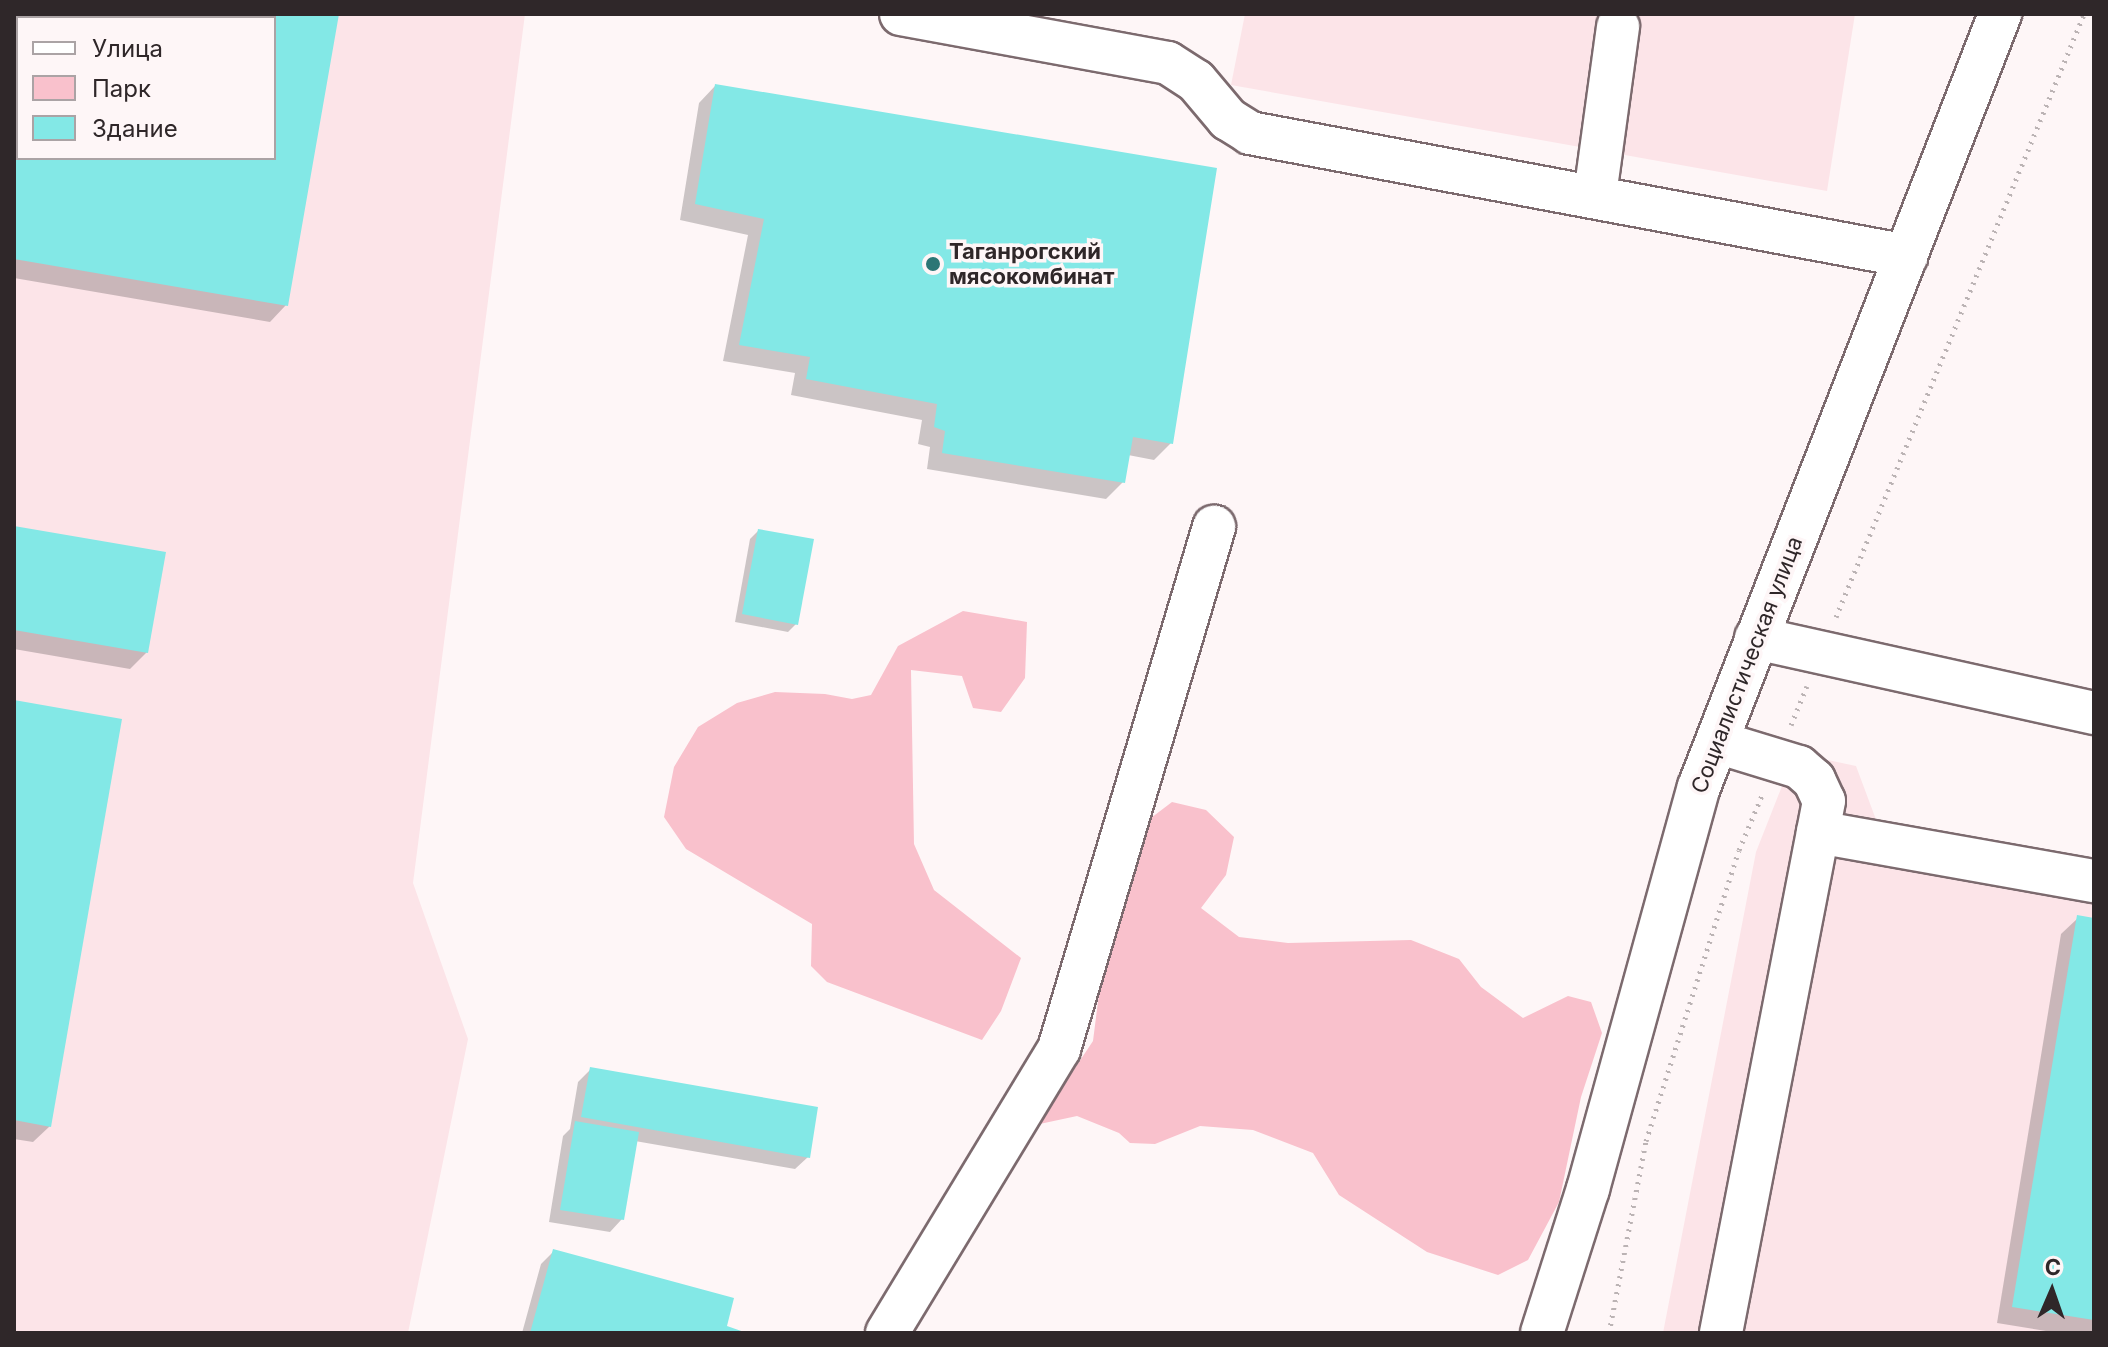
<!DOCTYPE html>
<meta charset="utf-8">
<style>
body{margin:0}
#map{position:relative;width:2108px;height:1347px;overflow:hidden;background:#fef6f7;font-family:Inter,sans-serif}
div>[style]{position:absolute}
.built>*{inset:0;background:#fce4e8}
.green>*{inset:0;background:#f9c1cc}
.shadow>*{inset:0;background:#0003}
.building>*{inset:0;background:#83e8e6}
.path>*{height:5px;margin-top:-2.5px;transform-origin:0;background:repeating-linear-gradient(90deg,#bbb3b4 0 2px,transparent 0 8px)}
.roads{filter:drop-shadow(2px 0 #7c6a6e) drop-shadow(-2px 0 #7c6a6e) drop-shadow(0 2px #7c6a6e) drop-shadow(0 -2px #7c6a6e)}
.minor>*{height:42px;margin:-21px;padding:0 21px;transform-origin:21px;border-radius:21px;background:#fff}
.dots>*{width:22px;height:22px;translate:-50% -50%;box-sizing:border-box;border:4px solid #fef6f7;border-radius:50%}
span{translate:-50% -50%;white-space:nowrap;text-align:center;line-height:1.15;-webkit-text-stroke:7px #fef6f7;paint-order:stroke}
.poi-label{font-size:22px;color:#2f2729;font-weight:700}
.left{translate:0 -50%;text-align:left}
.street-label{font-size:22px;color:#2f2729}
.frame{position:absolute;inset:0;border:16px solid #2f2729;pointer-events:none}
.legend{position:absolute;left:16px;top:16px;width:260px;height:144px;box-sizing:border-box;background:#fef6f7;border:2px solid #aba3a5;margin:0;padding:10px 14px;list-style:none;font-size:24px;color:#2f2729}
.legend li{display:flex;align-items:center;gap:16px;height:40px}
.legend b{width:40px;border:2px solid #aba3a5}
.north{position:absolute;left:2012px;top:1251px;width:80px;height:80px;-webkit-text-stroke:6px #fef6f7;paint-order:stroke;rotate:2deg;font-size:22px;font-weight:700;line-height:32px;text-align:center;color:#2f2729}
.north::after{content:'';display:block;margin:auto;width:28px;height:36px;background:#2f2729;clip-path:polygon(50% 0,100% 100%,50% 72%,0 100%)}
</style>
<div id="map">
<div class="built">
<div style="clip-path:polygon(evenodd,14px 14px,525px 14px,413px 883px,468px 1039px,408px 1333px,14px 1333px,14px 14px,18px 18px,274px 18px,274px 158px,18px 158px,18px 18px)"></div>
<div style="clip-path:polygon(1245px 14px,1855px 14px,1827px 191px,1231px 85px)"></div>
<div style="clip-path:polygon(1795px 753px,1856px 766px,1878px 825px,2094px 863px,2094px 1333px,1663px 1333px,1756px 852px)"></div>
</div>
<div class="green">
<div style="clip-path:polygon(963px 611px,1027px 622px,1025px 678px,1001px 712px,973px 708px,962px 676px,911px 670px,914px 844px,934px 890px,1021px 958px,1001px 1011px,982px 1040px,827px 982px,811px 966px,812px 924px,686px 849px,664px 817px,674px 767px,698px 727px,737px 703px,775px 692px,825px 694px,852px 699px,871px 695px,898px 646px)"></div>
<div style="clip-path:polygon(1172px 802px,1206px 810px,1234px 837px,1226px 875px,1201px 908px,1239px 937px,1288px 943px,1411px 940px,1459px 959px,1481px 987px,1523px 1018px,1568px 996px,1591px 1002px,1602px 1033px,1581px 1097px,1559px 1202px,1528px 1260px,1498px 1275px,1427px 1252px,1339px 1195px,1313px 1153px,1253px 1130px,1200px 1126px,1155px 1144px,1130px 1143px,1119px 1133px,1077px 1116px,1035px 1125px,1046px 1095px,1073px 1071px,1093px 1041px,1103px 962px,1147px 821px)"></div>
</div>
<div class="shadow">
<div style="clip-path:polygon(evenodd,14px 14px,337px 14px,286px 305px,270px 322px,14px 278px,14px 14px,18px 18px,274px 18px,274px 158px,18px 158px,18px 18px)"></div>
<div style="clip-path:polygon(715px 86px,1171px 443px,1154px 460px,1128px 455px,1123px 482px,1106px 499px,927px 469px,930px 447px,918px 444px,922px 420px,791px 395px,795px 373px,723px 361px,748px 235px,680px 220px,699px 103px)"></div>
<div style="clip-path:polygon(14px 528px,147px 652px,130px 669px,14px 649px)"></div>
<div style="clip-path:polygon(758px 531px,796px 624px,788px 632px,735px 622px,750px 539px)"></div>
<div style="clip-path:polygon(14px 703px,50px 1126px,33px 1142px,14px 1139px)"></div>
<div style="clip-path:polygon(2078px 918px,2094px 920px,2094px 1333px,2058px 1333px,1997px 1323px,2061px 934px)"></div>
<div style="clip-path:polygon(591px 1069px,808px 1157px,795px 1169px,635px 1141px,622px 1219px,610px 1232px,549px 1222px,563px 1136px,570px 1129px,578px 1082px)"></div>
<div style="clip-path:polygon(554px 1251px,724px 1328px,743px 1333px,522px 1333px,541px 1264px)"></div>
</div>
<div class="building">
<div style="clip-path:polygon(evenodd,14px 14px,339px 14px,288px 306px,14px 259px,14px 14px,18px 18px,274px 18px,274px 158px,18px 158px,18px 18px)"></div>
<div style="clip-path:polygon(715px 84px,1217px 168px,1173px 444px,1133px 437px,1125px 483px,942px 453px,945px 431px,934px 427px,937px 404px,806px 379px,810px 357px,739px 345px,764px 219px,695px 204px)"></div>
<div style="clip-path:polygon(14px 526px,166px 552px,148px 653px,14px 630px)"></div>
<div style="clip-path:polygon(758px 529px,814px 539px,798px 625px,742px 614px)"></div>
<div style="clip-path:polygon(14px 700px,122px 719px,51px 1127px,14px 1120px)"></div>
<div style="clip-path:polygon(2077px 915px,2094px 918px,2094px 1320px,2012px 1307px)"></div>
<div style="clip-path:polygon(590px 1067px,818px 1107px,810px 1158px,581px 1117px)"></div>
<div style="clip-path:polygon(575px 1121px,639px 1132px,624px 1220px,560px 1210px)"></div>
<div style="clip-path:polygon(553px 1249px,734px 1298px,727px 1326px,747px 1333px,530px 1333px)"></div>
</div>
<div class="path">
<div style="left:1836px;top:617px;width:652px;rotate:-67.64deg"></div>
<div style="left:1791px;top:725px;width:42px;rotate:-67.7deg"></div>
<div style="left:1609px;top:1333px;width:196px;rotate:-79.1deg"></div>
<div style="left:1646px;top:1141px;width:305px;rotate:-72.3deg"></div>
<div style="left:1739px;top:850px;width:62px;rotate:-67.2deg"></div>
</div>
<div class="roads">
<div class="minor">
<div style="left:901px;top:14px;width:271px;rotate:10.4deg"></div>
<div style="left:1168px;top:63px;width:33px;rotate:33deg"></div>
<div style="left:1196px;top:81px;width:50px;rotate:49.9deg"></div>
<div style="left:1228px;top:119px;width:26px;rotate:32deg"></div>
<div style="left:1250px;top:133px;width:668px;rotate:10.6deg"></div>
<div style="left:1595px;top:195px;width:170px;rotate:-82.2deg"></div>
<div style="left:1756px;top:638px;width:346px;rotate:12.5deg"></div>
<div style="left:1717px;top:742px;width:86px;rotate:17deg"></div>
<div style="left:1799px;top:767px;width:20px;rotate:41deg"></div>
<div style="left:1814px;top:780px;width:23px;rotate:65deg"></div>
<div style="left:1824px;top:801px;width:542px;rotate:100.96deg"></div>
<div style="left:1818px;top:832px;width:280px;rotate:10.1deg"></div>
<div style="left:887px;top:1333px;width:332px;rotate:-58.8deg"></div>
<div style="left:1059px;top:1049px;width:545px;rotate:-73.46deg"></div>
<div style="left:1542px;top:1333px;width:151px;rotate:-72.3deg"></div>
<div style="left:1588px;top:1189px;width:417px;rotate:-74.6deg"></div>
<div style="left:1699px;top:787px;width:830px;rotate:-68.72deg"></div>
</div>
</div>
<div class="dots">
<div style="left:933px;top:264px;background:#2c7675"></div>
</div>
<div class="poi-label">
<span class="left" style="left:949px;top:264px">Таганрогский<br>мясокомбинат</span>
</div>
<div class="street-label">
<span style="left:1747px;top:665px;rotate:-69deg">Социалистическая улица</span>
</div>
<div class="frame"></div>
<ul class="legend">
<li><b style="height:10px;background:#fff"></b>Улица</li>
<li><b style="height:22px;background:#f9c1cc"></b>Парк</li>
<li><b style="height:22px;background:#83e8e6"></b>Здание</li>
</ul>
<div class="north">С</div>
</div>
